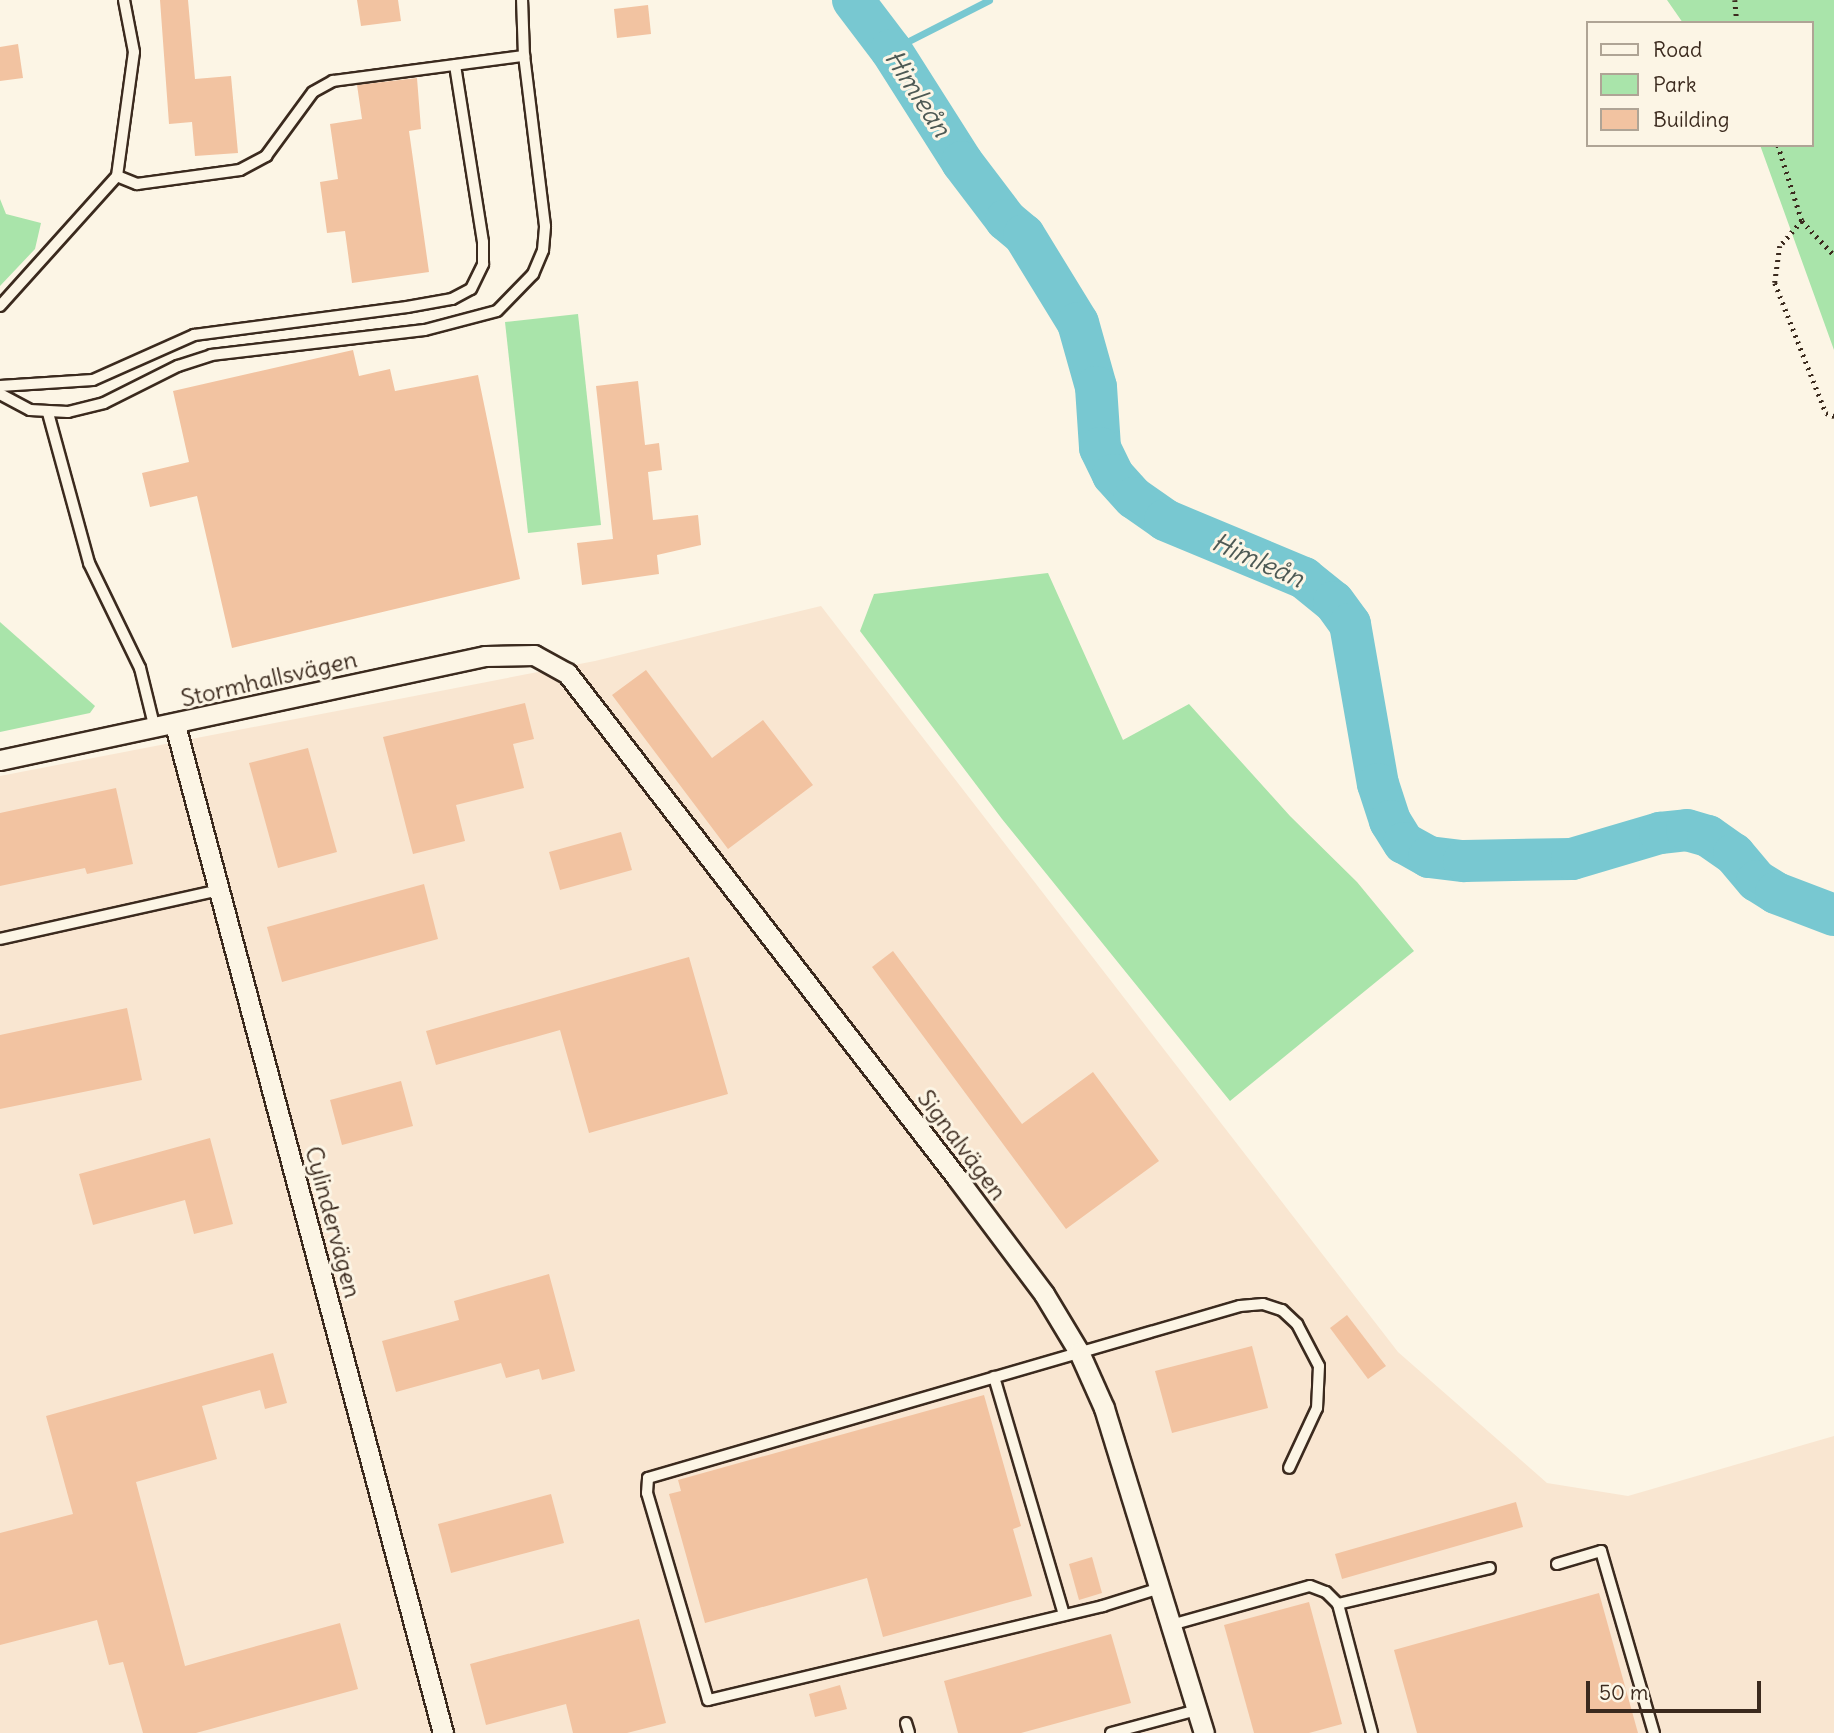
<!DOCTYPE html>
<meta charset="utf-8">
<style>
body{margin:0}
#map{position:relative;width:1834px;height:1733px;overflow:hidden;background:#fcf5e5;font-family:Delius,sans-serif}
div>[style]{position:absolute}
.built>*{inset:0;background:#f9e6d1}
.green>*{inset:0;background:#a9e4aa}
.stream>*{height:7px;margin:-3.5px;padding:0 3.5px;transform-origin:3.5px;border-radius:3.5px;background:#78c8d1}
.river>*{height:42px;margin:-21px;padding:0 21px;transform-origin:21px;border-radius:21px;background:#78c8d1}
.building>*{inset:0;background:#f2c3a1}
.path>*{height:4.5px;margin-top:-2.25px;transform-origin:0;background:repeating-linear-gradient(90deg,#3b2a1e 0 2px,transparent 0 7px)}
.roads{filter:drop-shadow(2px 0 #3b2a1e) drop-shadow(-2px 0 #3b2a1e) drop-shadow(0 2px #3b2a1e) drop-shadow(0 -2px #3b2a1e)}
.lane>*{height:10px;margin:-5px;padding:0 5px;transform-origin:5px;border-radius:5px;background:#fcf5e5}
.street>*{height:19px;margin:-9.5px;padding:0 9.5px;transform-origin:9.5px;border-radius:9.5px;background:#fcf5e5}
span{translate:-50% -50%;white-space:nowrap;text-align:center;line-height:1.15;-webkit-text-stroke:6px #fcf5e5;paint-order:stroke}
.street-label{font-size:24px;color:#3b2a1e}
.water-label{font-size:26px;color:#4d5954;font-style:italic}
.legend{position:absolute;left:1586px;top:21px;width:228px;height:126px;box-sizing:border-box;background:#fcf5e5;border:2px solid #afa495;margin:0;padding:9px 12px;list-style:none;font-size:21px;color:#3b2a1e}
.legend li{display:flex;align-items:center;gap:14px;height:35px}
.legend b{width:35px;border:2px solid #afa495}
.scale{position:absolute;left:1586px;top:1681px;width:175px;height:32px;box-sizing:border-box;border:4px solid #3b2a1e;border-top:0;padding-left:9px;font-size:21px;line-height:24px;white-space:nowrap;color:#3b2a1e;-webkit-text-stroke:5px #fcf5e5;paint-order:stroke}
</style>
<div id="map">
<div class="built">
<div style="clip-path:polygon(821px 606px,1398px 1352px,1547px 1483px,1628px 1496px,1834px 1436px,1834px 1733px,0 1733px,0 776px,595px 661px)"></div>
</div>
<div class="green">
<div style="clip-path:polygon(1667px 0,1834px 0,1834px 350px,1760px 145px,1811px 145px,1811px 23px,1683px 23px)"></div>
<div style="clip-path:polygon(0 199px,6px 214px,41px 223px,35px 249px,0 286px)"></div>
<div style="clip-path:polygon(578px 314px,601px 525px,528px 533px,505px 322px)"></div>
<div style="clip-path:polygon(1048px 573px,1123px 740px,1189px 704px,1290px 816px,1357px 882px,1414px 951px,1230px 1101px,1002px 819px,860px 631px,874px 594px)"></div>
<div style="clip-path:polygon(0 622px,95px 706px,90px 713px,0 732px)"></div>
</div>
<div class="stream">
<div style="left:891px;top:50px;width:110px;rotate:-27deg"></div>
</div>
<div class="river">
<div style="left:853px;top:0;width:63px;rotate:52.8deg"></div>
<div style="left:891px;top:50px;width:133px;rotate:57.6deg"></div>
<div style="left:962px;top:162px;width:73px;rotate:52.8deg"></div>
<div style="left:1006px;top:220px;width:23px;rotate:40deg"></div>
<div style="left:1024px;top:235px;width:103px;rotate:58.5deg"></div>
<div style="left:1078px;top:323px;width:66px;rotate:74.3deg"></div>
<div style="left:1096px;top:387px;width:61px;rotate:86.2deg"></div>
<div style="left:1100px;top:448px;width:30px;rotate:64deg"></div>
<div style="left:1113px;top:475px;width:31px;rotate:48deg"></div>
<div style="left:1134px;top:498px;width:38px;rotate:35deg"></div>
<div style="left:1165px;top:520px;width:151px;rotate:22.6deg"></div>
<div style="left:1304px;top:578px;width:38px;rotate:39deg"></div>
<div style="left:1334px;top:602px;width:27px;rotate:54deg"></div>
<div style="left:1350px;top:624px;width:162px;rotate:80.1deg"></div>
<div style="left:1378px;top:784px;width:39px;rotate:72deg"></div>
<div style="left:1390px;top:821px;width:26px;rotate:58deg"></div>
<div style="left:1404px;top:843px;width:29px;rotate:29deg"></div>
<div style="left:1429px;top:857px;width:35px;rotate:7deg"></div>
<div style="left:1464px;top:861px;width:108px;rotate:-1.1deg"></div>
<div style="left:1572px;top:859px;width:92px;rotate:-16.5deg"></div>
<div style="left:1660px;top:833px;width:27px;rotate:-6deg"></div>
<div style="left:1687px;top:830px;width:22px;rotate:16deg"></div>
<div style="left:1708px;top:836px;width:32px;rotate:35deg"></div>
<div style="left:1734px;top:854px;width:35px;rotate:50deg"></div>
<div style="left:1757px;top:881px;width:22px;rotate:32deg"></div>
<div style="left:1776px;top:893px;width:62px;rotate:20.8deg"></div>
</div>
<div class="building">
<div style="clip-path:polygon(160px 0,188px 0,195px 79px,231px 76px,238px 153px,195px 156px,192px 122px,169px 124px)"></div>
<div style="clip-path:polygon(357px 0,398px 0,401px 21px,361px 26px)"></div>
<div style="clip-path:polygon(648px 5px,651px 34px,617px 38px,614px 9px)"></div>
<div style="clip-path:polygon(18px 44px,23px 78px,0 81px,0 47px)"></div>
<div style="clip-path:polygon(417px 78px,421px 129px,409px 131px,429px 272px,352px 283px,345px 231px,327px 233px,320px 182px,338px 179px,330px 124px,362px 119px,357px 85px)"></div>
<div style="clip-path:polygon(353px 350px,359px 376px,390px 369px,395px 391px,478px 375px,520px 579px,232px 648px,197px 496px,150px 507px,142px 473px,189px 462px,173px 391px)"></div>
<div style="clip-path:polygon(638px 381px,645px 445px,659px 443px,662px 470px,648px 472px,653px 520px,698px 515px,701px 545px,657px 555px,659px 574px,582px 585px,577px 543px,613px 539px,596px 386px)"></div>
<div style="clip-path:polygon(646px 670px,712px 758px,763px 720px,813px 785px,728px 849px,612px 695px)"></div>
<div style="clip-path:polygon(525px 703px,534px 739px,513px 744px,524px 788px,456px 805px,465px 841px,413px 854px,383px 737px)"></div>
<div style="clip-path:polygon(308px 748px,337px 852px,278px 868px,249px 763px)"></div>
<div style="clip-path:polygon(116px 788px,133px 864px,87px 874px,85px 868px,0 886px,0 813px)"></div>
<div style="clip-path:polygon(621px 832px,632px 870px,560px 890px,549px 852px)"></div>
<div style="clip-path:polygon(424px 884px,438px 939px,282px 982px,267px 927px)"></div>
<div style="clip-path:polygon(893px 951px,1022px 1124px,1093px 1072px,1159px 1161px,1066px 1229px,872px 967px)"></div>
<div style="clip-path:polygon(689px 957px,728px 1094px,589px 1133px,560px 1030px,436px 1065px,426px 1031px)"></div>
<div style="clip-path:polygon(127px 1008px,142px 1080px,0 1109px,0 1035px)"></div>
<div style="clip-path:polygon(401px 1081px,413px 1126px,342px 1145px,330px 1100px)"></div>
<div style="clip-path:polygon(210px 1138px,233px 1224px,194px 1234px,185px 1200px,93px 1225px,79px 1174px)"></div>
<div style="clip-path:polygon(549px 1274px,575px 1371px,542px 1380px,539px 1369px,506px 1378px,501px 1363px,396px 1392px,382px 1341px,459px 1320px,454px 1301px)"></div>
<div style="clip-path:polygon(1347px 1315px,1386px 1366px,1368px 1379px,1330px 1328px)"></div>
<div style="clip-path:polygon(1252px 1346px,1268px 1408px,1172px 1433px,1155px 1371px)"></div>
<div style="clip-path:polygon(273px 1353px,287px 1403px,265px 1409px,260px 1390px,202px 1406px,217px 1459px,136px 1482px,185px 1666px,340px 1623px,358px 1689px,196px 1733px,143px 1733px,123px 1662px,109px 1665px,97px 1620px,0 1645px,0 1533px,73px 1514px,46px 1416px)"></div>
<div style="clip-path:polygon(984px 1395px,1021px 1526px,1013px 1529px,1032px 1596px,883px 1637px,867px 1578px,705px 1623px,669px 1494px,681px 1491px,678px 1480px)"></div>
<div style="clip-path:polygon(551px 1494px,564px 1543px,451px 1573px,438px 1524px)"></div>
<div style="clip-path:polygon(1516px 1502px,1523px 1527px,1342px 1579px,1335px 1554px)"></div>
<div style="clip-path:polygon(1092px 1557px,1102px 1593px,1079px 1600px,1069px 1564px)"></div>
<div style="clip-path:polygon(1599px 1593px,1638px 1733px,1417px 1733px,1394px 1650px)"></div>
<div style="clip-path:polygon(1309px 1602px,1342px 1724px,1309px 1733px,1254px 1733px,1224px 1625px)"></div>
<div style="clip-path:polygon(639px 1619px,666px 1723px,627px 1733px,573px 1733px,566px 1704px,486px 1725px,470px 1664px)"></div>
<div style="clip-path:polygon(1111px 1634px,1131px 1703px,1021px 1733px,958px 1733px,944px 1681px)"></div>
<div style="clip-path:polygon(840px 1685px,847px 1709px,815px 1717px,809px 1694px)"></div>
</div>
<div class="path">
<div style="left:1735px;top:0;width:23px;rotate:85deg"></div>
<div style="left:1778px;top:145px;width:80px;rotate:72.5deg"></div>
<div style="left:1802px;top:221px;width:47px;rotate:46.7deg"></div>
<div style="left:1802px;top:221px;width:33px;rotate:131deg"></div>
<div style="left:1780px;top:246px;width:37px;rotate:98deg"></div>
<div style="left:1775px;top:283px;width:140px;rotate:68.6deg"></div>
<div style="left:1826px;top:413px;width:9px;rotate:21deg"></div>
</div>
<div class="roads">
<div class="lane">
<div style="left:117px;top:176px;width:125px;rotate:-82.2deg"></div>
<div style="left:134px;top:52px;width:53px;rotate:-100.9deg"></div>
<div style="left:0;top:306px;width:175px;rotate:-48deg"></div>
<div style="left:117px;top:176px;width:22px;rotate:22deg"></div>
<div style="left:137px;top:184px;width:104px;rotate:-7.7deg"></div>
<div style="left:240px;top:170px;width:30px;rotate:-28deg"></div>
<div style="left:266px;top:156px;width:79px;rotate:-53.7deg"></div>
<div style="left:313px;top:92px;width:23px;rotate:-29deg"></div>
<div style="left:333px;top:81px;width:193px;rotate:-7.5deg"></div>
<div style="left:0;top:386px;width:93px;rotate:-3.7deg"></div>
<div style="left:93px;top:380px;width:111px;rotate:-24deg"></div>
<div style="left:194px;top:335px;width:215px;rotate:-7.5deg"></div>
<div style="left:407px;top:307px;width:46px;rotate:-10.1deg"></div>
<div style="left:452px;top:299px;width:21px;rotate:-28deg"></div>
<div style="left:471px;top:289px;width:28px;rotate:-64deg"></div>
<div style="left:483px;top:264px;width:22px;rotate:-90deg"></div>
<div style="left:483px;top:242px;width:179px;rotate:-99deg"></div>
<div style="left:0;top:394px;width:34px;rotate:28deg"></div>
<div style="left:30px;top:410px;width:38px;rotate:3deg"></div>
<div style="left:68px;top:412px;width:37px;rotate:-14deg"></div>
<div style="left:104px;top:403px;width:83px;rotate:-26.6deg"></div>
<div style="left:178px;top:366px;width:35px;rotate:-18deg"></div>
<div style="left:211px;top:355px;width:215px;rotate:-6.7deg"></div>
<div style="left:425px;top:330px;width:74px;rotate:-14.8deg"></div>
<div style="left:497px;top:311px;width:52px;rotate:-45.8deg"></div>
<div style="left:533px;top:274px;width:26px;rotate:-67deg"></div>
<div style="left:543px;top:250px;width:24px;rotate:-85deg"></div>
<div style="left:545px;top:226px;width:171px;rotate:-97deg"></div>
<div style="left:524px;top:56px;width:56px;rotate:-92deg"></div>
<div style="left:48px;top:413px;width:156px;rotate:74.7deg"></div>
<div style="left:89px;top:563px;width:117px;rotate:64.1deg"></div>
<div style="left:140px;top:668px;width:63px;rotate:76.2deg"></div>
<div style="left:0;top:939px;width:224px;rotate:-12.6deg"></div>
<div style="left:994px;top:1377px;width:248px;rotate:73.6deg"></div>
<div style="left:1557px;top:1564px;width:46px;rotate:-16.5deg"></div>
<div style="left:1601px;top:1551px;width:190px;rotate:73.8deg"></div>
<div style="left:1160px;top:1588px;width:60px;rotate:162.5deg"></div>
<div style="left:1103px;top:1606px;width:406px;rotate:166.6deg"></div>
<div style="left:708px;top:1700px;width:216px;rotate:-106.4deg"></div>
<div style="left:647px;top:1493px;width:15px;rotate:-86deg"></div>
<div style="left:648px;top:1478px;width:616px;rotate:-16.2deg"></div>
<div style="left:1240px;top:1306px;width:23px;rotate:-5deg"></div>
<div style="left:1263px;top:1304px;width:20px;rotate:18deg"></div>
<div style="left:1282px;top:1310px;width:21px;rotate:43deg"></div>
<div style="left:1297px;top:1324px;width:47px;rotate:62.4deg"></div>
<div style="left:1319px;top:1366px;width:42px;rotate:92.7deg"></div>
<div style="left:1317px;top:1408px;width:66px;rotate:115deg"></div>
<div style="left:1338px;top:1604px;width:156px;rotate:-13.3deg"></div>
<div style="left:1171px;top:1625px;width:144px;rotate:-15.7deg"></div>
<div style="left:1310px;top:1586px;width:17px;rotate:21deg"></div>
<div style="left:1326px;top:1592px;width:17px;rotate:45deg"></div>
<div style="left:1338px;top:1604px;width:133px;rotate:75.2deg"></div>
<div style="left:906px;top:1723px;width:10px;rotate:73deg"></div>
<div style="left:1111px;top:1733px;width:89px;rotate:-15deg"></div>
</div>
<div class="street">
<div style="left:175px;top:725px;width:1043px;rotate:75.11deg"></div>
<div style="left:0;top:760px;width:496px;rotate:-12.1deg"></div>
<div style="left:485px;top:656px;width:49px;rotate:-1.2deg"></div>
<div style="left:534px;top:655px;width:38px;rotate:29deg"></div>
<div style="left:567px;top:673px;width:638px;rotate:52.32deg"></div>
<div style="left:957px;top:1178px;width:145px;rotate:53.1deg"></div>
<div style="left:1044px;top:1294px;width:68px;rotate:58.9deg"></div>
<div style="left:1079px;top:1352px;width:61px;rotate:65.9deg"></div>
<div style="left:1104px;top:1408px;width:340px;rotate:72.9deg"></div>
</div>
</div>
<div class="street-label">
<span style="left:269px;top:679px;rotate:-13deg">Stormhallsvägen</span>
<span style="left:962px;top:1145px;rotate:53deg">Signalvägen</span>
<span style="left:333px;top:1222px;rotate:75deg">Cylindervägen</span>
</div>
<div class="water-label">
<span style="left:918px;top:93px;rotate:57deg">Himleån</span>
<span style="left:1258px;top:560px;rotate:24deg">Himleån</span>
</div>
<ul class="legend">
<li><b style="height:9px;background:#fcf5e5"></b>Road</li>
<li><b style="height:19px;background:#a9e4aa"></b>Park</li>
<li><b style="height:19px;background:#f2c3a1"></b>Building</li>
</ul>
<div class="scale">50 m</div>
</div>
